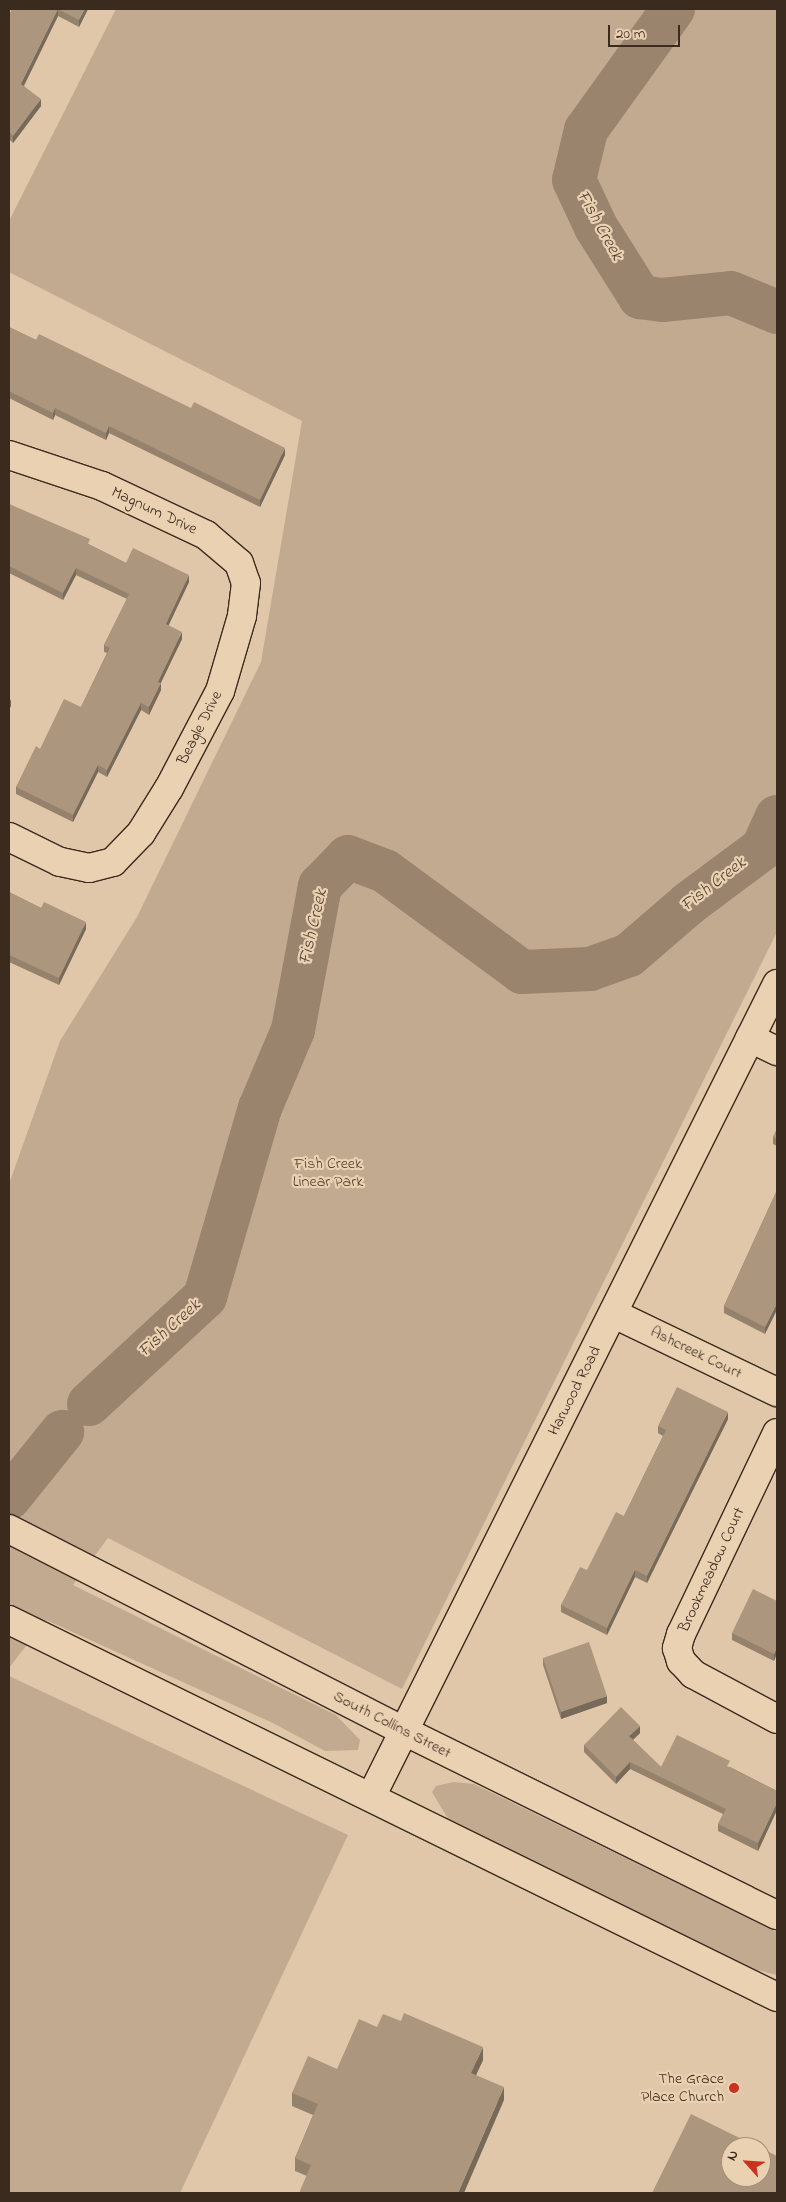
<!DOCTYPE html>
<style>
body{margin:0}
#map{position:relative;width:786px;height:2202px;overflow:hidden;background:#e0c7a9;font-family:"Indie Flower",sans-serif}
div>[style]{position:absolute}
.green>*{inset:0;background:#c1aa90}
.river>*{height:44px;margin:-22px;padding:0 22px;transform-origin:22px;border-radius:22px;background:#9a846e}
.roads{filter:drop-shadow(1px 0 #3b2a1e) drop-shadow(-1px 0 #3b2a1e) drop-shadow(0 1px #3b2a1e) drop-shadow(0 -1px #3b2a1e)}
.street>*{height:28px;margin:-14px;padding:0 14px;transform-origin:14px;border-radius:14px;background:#ead1b2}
.secondary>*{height:28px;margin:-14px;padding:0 14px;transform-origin:14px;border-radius:14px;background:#ead1b2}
.wall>*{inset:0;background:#94826c}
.shaded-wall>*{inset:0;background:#786a58}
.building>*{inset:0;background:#ac977e}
.dots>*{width:14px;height:14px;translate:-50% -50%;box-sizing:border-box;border:2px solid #ead1b2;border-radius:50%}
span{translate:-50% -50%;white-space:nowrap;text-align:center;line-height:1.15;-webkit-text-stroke:4.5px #ead1b2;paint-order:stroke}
.street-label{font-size:16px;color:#3b2a1e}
.park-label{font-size:16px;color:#4f3d2f}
.poi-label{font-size:16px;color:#3b2a1e}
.right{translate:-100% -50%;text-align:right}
.water-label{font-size:18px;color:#534032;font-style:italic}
.frame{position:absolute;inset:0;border:10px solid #3b2a1e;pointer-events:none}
.north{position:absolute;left:721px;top:2137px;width:50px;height:50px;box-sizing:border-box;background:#ead1b2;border:1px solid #a48e77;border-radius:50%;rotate:296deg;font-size:14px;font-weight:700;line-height:20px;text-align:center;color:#3b2a1e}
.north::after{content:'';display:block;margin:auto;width:18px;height:22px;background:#c8321e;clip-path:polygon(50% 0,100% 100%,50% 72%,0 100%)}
.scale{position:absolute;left:608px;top:25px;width:72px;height:22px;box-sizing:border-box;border:2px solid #3b2a1e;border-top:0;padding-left:6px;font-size:15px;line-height:18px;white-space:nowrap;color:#3b2a1e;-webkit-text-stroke:4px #ead1b2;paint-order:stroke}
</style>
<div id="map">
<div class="green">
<div style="clip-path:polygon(116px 9px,777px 9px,777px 932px,402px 1689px,108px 1538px,73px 1585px,336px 1715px,360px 1740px,358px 1750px,325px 1751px,273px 1723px,46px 1620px,9px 1668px,9px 1184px,60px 1041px,137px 917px,261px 662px,302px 421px,9px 272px,9px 221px)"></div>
<div style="clip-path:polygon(9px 1676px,348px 1835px,180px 2193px,9px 2193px)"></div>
<div style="clip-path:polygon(454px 1782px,474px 1784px,777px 1932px,777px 1975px,738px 1965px,453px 1827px,432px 1792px,436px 1786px)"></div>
</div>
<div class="river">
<div style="left:673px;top:9px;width:149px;rotate:125.7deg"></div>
<div style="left:586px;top:130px;width:51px;rotate:103.5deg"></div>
<div style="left:574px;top:180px;width:52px;rotate:64.9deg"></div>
<div style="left:596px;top:227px;width:83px;rotate:57.8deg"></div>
<div style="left:640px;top:297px;width:22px;rotate:8deg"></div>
<div style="left:662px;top:300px;width:69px;rotate:-5.8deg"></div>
<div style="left:731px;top:293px;width:50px;rotate:22.4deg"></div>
<div style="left:89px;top:1404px;width:158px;rotate:-42.7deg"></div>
<div style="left:205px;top:1297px;width:197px;rotate:-73.8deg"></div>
<div style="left:260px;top:1108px;width:85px;rotate:-67.1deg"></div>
<div style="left:293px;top:1030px;width:147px;rotate:-79.4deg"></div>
<div style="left:320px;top:886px;width:40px;rotate:-46deg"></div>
<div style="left:348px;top:857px;width:40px;rotate:21deg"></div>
<div style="left:385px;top:871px;width:170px;rotate:36.4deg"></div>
<div style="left:522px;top:972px;width:68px;rotate:-2.5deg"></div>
<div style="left:590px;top:969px;width:41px;rotate:-19.7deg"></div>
<div style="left:629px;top:955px;width:78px;rotate:-40.8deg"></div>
<div style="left:688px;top:904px;width:94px;rotate:-36.7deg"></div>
<div style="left:763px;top:848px;width:34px;rotate:-66deg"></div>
<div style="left:9px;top:1498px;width:85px;rotate:-51.2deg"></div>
</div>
<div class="roads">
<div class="street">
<div style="left:9px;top:455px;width:98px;rotate:18.4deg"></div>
<div style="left:102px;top:486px;width:115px;rotate:25.2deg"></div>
<div style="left:206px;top:535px;width:43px;rotate:40.3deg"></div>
<div style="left:239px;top:563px;width:21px;rotate:71deg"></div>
<div style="left:246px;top:583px;width:33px;rotate:97deg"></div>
<div style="left:242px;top:616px;width:78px;rotate:106.3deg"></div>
<div style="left:220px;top:691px;width:110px;rotate:117.7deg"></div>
<div style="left:169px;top:788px;width:53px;rotate:121.9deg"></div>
<div style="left:141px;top:833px;width:40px;rotate:134deg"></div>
<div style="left:113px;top:862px;width:25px;rotate:166deg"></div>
<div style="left:89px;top:868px;width:30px;rotate:-168deg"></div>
<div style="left:60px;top:862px;width:57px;rotate:-153.9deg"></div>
<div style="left:750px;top:1038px;width:30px;rotate:26deg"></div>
<div style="left:614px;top:1314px;width:181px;rotate:25.6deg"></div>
<div style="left:777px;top:1433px;width:223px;rotate:115.5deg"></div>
<div style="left:681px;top:1634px;width:15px;rotate:106deg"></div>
<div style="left:677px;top:1648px;width:14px;rotate:73deg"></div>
<div style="left:681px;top:1661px;width:18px;rotate:47deg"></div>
<div style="left:693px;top:1674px;width:95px;rotate:28.2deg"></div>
<div style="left:371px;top:1797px;width:909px;rotate:-63.46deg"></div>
</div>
<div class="secondary">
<div style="left:9px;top:1529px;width:444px;rotate:27.1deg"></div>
<div style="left:404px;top:1731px;width:416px;rotate:26.3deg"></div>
<div style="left:9px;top:1620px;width:856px;rotate:26.15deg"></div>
</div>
</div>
<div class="wall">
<div style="clip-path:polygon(12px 9px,88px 9px,79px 27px,58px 16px,24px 86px,41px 106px,13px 143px,9px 139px,9px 16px)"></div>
<div style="clip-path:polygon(9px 327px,36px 340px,285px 455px,260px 507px,109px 433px,106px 440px,55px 415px,53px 420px,9px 398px)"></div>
<div style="clip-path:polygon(9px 504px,126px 563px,189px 582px,168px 625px,182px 639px,160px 683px,161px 690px,149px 715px,141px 710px,107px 777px,98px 772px,73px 822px,16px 794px,16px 787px,40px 749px,81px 707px,107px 653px,104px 652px,104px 645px,127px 599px,76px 575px,63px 600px,9px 573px)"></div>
<div style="clip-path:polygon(9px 892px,41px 908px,86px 929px,59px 985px,9px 962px)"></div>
<div style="clip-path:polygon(777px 1129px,777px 1146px,773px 1144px,773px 1137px)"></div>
<div style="clip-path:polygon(777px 1190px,765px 1334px,724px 1313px,724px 1306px)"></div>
<div style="clip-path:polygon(728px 1419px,647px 1583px,635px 1577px,607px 1635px,561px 1612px,561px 1605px,587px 1570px,624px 1516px,663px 1436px,658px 1433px,658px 1426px)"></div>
<div style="clip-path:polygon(777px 1601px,774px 1661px,732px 1640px,732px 1633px)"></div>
<div style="clip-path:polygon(543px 1658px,607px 1703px,561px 1719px,543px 1665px)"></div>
<div style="clip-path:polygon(640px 1733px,633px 1740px,661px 1767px,730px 1767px,777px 1791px,777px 1810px,758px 1851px,718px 1831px,718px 1824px,723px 1814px,630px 1769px,616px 1784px,584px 1752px,584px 1745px)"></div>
<div style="clip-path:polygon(483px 2060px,476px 2075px,504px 2100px,307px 2176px,295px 2171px,295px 2158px,313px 2115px,292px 2106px,292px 2093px,337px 2069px)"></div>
</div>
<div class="shaded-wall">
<div style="clip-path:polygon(58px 9px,58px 16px,21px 91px,21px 84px)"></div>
<div style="clip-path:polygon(85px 9px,88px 9px,79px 27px,79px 20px)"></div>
<div style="clip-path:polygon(41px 99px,41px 106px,13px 143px,13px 136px)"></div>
<div style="clip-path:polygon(55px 408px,55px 415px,53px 420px,53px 413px)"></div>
<div style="clip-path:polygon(109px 426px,109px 433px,106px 440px,106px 433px)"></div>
<div style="clip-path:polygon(285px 448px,285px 455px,260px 507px,260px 500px)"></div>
<div style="clip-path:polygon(76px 568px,76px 575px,63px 600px,63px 593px)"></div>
<div style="clip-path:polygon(189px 575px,189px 582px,166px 631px,166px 624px)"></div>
<div style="clip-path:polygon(182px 632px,182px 639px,158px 689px,158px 682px)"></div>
<div style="clip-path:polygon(161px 683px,161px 690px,149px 715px,149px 707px)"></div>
<div style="clip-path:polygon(11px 699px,11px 706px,9px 710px,9px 703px)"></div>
<div style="clip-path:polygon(141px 703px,141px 710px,107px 777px,107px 770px)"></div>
<div style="clip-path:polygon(98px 765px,98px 772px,73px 822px,73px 815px)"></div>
<div style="clip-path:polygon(86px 922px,86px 929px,59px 985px,59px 978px)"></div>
<div style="clip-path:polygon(777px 1303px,777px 1310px,765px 1334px,765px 1327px)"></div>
<div style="clip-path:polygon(728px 1412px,728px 1419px,647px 1583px,647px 1576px)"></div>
<div style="clip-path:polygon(635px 1570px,635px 1577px,607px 1635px,607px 1628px)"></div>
<div style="clip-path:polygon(777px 1647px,777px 1654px,774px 1661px,774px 1654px)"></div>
<div style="clip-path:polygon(607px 1696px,607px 1703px,561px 1719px,561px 1712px)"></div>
<div style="clip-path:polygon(640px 1726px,640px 1733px,629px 1743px,629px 1736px)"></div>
<div style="clip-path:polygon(630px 1762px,630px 1769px,616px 1784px,616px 1777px)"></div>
<div style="clip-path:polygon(777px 1803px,777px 1810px,758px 1851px,758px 1843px)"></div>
<div style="clip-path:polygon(483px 2047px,483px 2060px,471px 2086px,471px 2073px)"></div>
<div style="clip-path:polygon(504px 2087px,504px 2100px,464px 2193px,458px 2193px)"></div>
</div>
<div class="building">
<div style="clip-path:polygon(12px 9px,85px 9px,79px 20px,58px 9px,21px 84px,41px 99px,13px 136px,9px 132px,9px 16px)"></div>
<div style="clip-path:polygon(9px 327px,36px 340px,39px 334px,191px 408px,194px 402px,285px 448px,260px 500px,109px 426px,106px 433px,55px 408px,53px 413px,9px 391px)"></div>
<div style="clip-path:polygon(9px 504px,90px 539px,88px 544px,126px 563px,133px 548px,189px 575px,166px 624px,182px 632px,158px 682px,161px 683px,149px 707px,141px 703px,107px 770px,98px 765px,73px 815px,16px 787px,36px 746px,40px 749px,64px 699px,81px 707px,110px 648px,104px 645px,129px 594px,76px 568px,63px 593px,9px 566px)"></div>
<div style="clip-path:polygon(9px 892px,41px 908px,44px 902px,86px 922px,59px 978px,9px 955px)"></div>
<div style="clip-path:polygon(777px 1129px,777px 1139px,773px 1137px)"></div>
<div style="clip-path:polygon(777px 1190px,777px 1303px,765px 1327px,724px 1306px)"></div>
<div style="clip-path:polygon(677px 1387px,728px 1412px,647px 1576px,635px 1570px,607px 1628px,561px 1605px,580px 1567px,587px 1570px,616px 1512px,624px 1516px,666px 1430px,658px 1426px)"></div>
<div style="clip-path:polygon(753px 1589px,777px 1601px,777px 1647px,774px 1654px,732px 1633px)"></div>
<div style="clip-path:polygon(589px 1642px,607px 1696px,561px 1712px,543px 1658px)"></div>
<div style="clip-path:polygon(621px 1707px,640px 1726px,629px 1736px,661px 1767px,677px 1735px,730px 1761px,727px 1766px,777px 1791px,777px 1803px,758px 1843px,718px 1824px,726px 1809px,630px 1762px,616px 1777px,584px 1745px)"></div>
<div style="clip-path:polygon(404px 2013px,483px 2047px,471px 2073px,504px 2087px,458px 2193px,299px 2193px,311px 2165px,295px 2158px,318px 2104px,292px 2093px,308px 2056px,337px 2069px,359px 2019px,377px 2027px,383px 2014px,401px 2021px)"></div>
<div style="clip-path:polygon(691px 2114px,758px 2147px,731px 2147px,731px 2177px,761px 2177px,761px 2148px,777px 2156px,777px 2193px,652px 2193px)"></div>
</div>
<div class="dots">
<div style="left:734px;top:2088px;background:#c8321e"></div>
</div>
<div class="street-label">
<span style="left:154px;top:511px;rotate:25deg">Magnum Drive</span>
<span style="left:200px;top:728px;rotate:-63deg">Beagle Drive</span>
<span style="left:696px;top:1353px;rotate:26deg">Ashcreek Court</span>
<span style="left:575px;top:1391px;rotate:-63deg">Harwood Road</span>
<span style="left:712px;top:1570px;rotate:-65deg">Brookmeadow Court</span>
<span style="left:392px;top:1725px;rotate:27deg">South Collins Street</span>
</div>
<div class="park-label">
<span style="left:328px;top:1173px">Fish Creek<br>Linear Park</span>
</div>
<div class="poi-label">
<span class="right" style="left:724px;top:2088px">The Grace<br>Place Church</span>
</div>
<div class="water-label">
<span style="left:599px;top:226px;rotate:61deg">Fish Creek</span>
<span style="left:714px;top:885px;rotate:-38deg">Fish Creek</span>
<span style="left:314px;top:927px;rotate:-77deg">Fish Creek</span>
<span style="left:170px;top:1329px;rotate:-42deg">Fish Creek</span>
</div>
<div class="frame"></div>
<div class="north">N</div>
<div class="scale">20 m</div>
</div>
